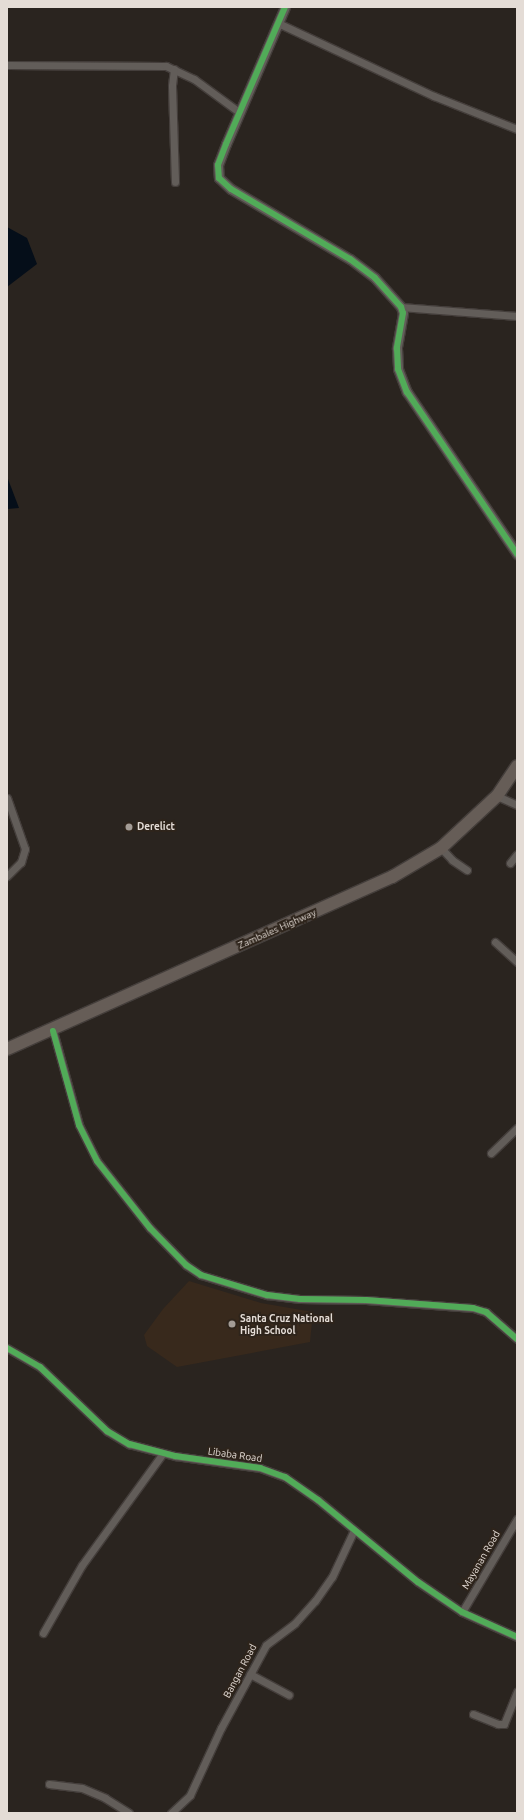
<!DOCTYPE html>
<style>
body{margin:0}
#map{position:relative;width:524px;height:1820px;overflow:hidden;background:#2a241f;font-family:Ubuntu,sans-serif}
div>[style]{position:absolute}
.built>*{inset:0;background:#38291c}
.water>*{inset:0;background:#050e19}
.roads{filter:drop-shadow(1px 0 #443e3b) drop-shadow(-1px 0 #443e3b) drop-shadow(0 1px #443e3b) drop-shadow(0 -1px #443e3b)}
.minor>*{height:7px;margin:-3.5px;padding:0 3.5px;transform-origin:3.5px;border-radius:3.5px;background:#625d59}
.tertiary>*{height:9px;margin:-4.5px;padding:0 4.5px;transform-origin:4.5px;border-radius:4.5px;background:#625d59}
.primary>*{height:12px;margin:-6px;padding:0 6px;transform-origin:6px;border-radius:6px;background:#665d57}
.cycleway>*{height:6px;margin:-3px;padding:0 3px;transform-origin:3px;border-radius:3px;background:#51ab58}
.dots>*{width:11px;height:11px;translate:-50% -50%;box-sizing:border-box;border:2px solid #2e241b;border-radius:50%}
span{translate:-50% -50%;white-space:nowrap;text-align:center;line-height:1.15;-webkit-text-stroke:4px #2e241b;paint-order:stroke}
.poi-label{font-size:10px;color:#e4dcd6;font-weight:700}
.left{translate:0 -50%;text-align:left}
.street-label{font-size:10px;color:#e4dcd6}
.frame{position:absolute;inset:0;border:8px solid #e4dcd6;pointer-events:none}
</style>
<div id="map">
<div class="built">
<div style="clip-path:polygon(189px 1281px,261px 1303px,313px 1312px,310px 1342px,177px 1367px,147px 1346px,144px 1335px,163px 1309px)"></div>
</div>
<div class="water">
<div style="clip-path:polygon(7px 227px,27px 238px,37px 264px,7px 287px)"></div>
<div style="clip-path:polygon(7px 477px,8px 479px,19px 508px,7px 509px)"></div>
</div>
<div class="roads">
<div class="minor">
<div style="left:280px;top:24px;width:170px;rotate:25.1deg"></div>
<div style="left:434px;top:96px;width:89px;rotate:21.7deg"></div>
<div style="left:7px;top:65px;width:159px;rotate:0.4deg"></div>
<div style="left:166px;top:66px;width:31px;rotate:25deg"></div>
<div style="left:194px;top:79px;width:56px;rotate:36.3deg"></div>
<div style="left:174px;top:69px;width:17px;rotate:97deg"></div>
<div style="left:172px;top:86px;width:96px;rotate:88.2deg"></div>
<div style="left:401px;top:307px;width:116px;rotate:4.4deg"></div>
<div style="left:497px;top:796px;width:22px;rotate:24deg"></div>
<div style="left:7px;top:798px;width:54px;rotate:70.6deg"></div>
<div style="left:25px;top:849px;width:14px;rotate:107deg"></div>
<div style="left:21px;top:862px;width:20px;rotate:135deg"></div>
<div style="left:441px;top:848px;width:16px;rotate:47deg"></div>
<div style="left:452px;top:860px;width:18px;rotate:34deg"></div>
<div style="left:510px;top:863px;width:11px;rotate:-52deg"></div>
<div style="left:495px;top:942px;width:30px;rotate:42deg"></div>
<div style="left:53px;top:1031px;width:98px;rotate:74.5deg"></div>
<div style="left:79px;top:1125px;width:40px;rotate:63.4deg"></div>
<div style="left:97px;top:1161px;width:85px;rotate:51.7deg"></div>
<div style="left:150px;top:1228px;width:52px;rotate:45.8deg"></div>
<div style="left:186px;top:1265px;width:18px;rotate:34deg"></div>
<div style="left:201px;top:1275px;width:69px;rotate:16.9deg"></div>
<div style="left:267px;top:1295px;width:33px;rotate:7deg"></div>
<div style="left:300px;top:1299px;width:66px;rotate:0.9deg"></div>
<div style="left:366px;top:1300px;width:107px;rotate:4.3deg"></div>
<div style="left:473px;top:1308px;width:14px;rotate:17deg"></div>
<div style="left:486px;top:1312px;width:41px;rotate:41.1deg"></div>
<div style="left:491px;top:1153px;width:36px;rotate:-44deg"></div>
<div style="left:7px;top:1348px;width:38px;rotate:30deg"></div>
<div style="left:40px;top:1367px;width:93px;rotate:43.7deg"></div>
<div style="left:107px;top:1431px;width:26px;rotate:31deg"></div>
<div style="left:129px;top:1444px;width:48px;rotate:14.6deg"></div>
<div style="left:175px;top:1456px;width:86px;rotate:8deg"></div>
<div style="left:260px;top:1468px;width:27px;rotate:20deg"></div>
<div style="left:285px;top:1477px;width:40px;rotate:34.9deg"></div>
<div style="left:318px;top:1500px;width:129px;rotate:39.4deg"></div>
<div style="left:418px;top:1582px;width:53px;rotate:34.3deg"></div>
<div style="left:462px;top:1612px;width:60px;rotate:24.4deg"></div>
<div style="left:462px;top:1612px;width:108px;rotate:-59.4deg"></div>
<div style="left:43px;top:1633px;width:78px;rotate:-60.2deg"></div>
<div style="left:82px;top:1565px;width:138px;rotate:-54.1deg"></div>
<div style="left:250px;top:1674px;width:44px;rotate:28.3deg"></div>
<div style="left:473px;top:1714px;width:27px;rotate:22deg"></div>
<div style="left:498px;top:1724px;width:6px"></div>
<div style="left:504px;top:1724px;width:35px;rotate:-68deg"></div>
<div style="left:49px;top:1784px;width:33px;rotate:7deg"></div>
<div style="left:82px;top:1788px;width:25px;rotate:23deg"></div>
<div style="left:105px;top:1798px;width:28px;rotate:32deg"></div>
<div style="left:171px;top:1813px;width:26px;rotate:-43deg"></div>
<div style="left:190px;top:1795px;width:74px;rotate:-65.2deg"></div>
<div style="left:221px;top:1728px;width:94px;rotate:-61.5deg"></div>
<div style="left:266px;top:1645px;width:36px;rotate:-37deg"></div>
<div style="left:295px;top:1623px;width:30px;rotate:-48deg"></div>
<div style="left:315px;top:1601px;width:29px;rotate:-55deg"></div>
<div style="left:332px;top:1577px;width:52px;rotate:-64.9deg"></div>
</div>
<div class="tertiary">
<div style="left:285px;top:7px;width:149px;rotate:113.3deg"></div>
<div style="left:226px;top:144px;width:22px;rotate:111deg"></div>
<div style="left:218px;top:165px;width:13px;rotate:86deg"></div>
<div style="left:219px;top:178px;width:16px;rotate:43deg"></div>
<div style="left:231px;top:189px;width:138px;rotate:30.5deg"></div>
<div style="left:350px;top:259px;width:31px;rotate:37deg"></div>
<div style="left:375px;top:278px;width:39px;rotate:48deg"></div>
<div style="left:401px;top:307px;width:6px;rotate:72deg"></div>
<div style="left:403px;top:313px;width:36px;rotate:100deg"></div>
<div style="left:397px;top:348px;width:21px;rotate:87deg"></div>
<div style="left:398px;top:369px;width:25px;rotate:69deg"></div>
<div style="left:407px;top:392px;width:196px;rotate:55.8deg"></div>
</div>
<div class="primary">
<div style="left:7px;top:1049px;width:422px;rotate:-24.1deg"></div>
<div style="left:392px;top:877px;width:57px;rotate:-30.6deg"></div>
<div style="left:441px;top:848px;width:76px;rotate:-42.9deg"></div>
<div style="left:497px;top:796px;width:36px;rotate:-56deg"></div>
</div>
</div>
<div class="cycleway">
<div style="left:285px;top:7px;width:149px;rotate:113.3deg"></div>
<div style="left:226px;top:144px;width:22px;rotate:111deg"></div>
<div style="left:218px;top:165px;width:13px;rotate:86deg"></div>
<div style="left:219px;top:178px;width:16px;rotate:43deg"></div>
<div style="left:231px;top:189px;width:138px;rotate:30.5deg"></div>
<div style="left:350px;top:259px;width:31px;rotate:37deg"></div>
<div style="left:375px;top:278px;width:39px;rotate:48deg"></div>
<div style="left:401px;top:307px;width:6px;rotate:72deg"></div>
<div style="left:403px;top:313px;width:36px;rotate:100deg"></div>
<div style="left:397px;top:348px;width:21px;rotate:87deg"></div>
<div style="left:398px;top:369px;width:25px;rotate:69deg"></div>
<div style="left:407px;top:392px;width:196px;rotate:55.8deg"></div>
<div style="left:53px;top:1031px;width:98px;rotate:74.5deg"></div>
<div style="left:79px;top:1125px;width:40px;rotate:63.4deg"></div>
<div style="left:97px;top:1161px;width:85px;rotate:51.7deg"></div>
<div style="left:150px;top:1228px;width:52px;rotate:45.8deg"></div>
<div style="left:186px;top:1265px;width:18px;rotate:34deg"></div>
<div style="left:201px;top:1275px;width:69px;rotate:16.9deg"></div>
<div style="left:267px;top:1295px;width:33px;rotate:7deg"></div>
<div style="left:300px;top:1299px;width:66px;rotate:0.9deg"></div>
<div style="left:366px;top:1300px;width:107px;rotate:4.3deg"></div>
<div style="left:473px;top:1308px;width:14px;rotate:17deg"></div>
<div style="left:486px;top:1312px;width:41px;rotate:41.1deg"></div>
<div style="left:7px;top:1348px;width:38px;rotate:30deg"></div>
<div style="left:40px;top:1367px;width:93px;rotate:43.7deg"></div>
<div style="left:107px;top:1431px;width:26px;rotate:31deg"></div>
<div style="left:129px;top:1444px;width:48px;rotate:14.6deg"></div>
<div style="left:175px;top:1456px;width:86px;rotate:8deg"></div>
<div style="left:260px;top:1468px;width:27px;rotate:20deg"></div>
<div style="left:285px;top:1477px;width:40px;rotate:34.9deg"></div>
<div style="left:318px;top:1500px;width:129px;rotate:39.4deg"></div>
<div style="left:418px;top:1582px;width:53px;rotate:34.3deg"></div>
<div style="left:462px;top:1612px;width:60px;rotate:24.4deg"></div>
</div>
<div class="dots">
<div style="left:129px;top:827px;background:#a39c96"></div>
<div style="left:232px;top:1324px;background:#a39c96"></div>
</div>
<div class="poi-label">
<span class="left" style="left:137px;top:827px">Derelict</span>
<span class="left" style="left:240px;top:1324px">Santa Cruz National<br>High School</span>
</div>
<div class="street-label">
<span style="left:277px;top:929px;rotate:-24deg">Zambales Highway</span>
<span style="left:235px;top:1455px;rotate:8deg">Libaba Road</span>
<span style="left:481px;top:1560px;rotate:-60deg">Mayanan Road</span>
<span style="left:240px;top:1671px;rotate:-62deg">Bangan Road</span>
</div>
<div class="frame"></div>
</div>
